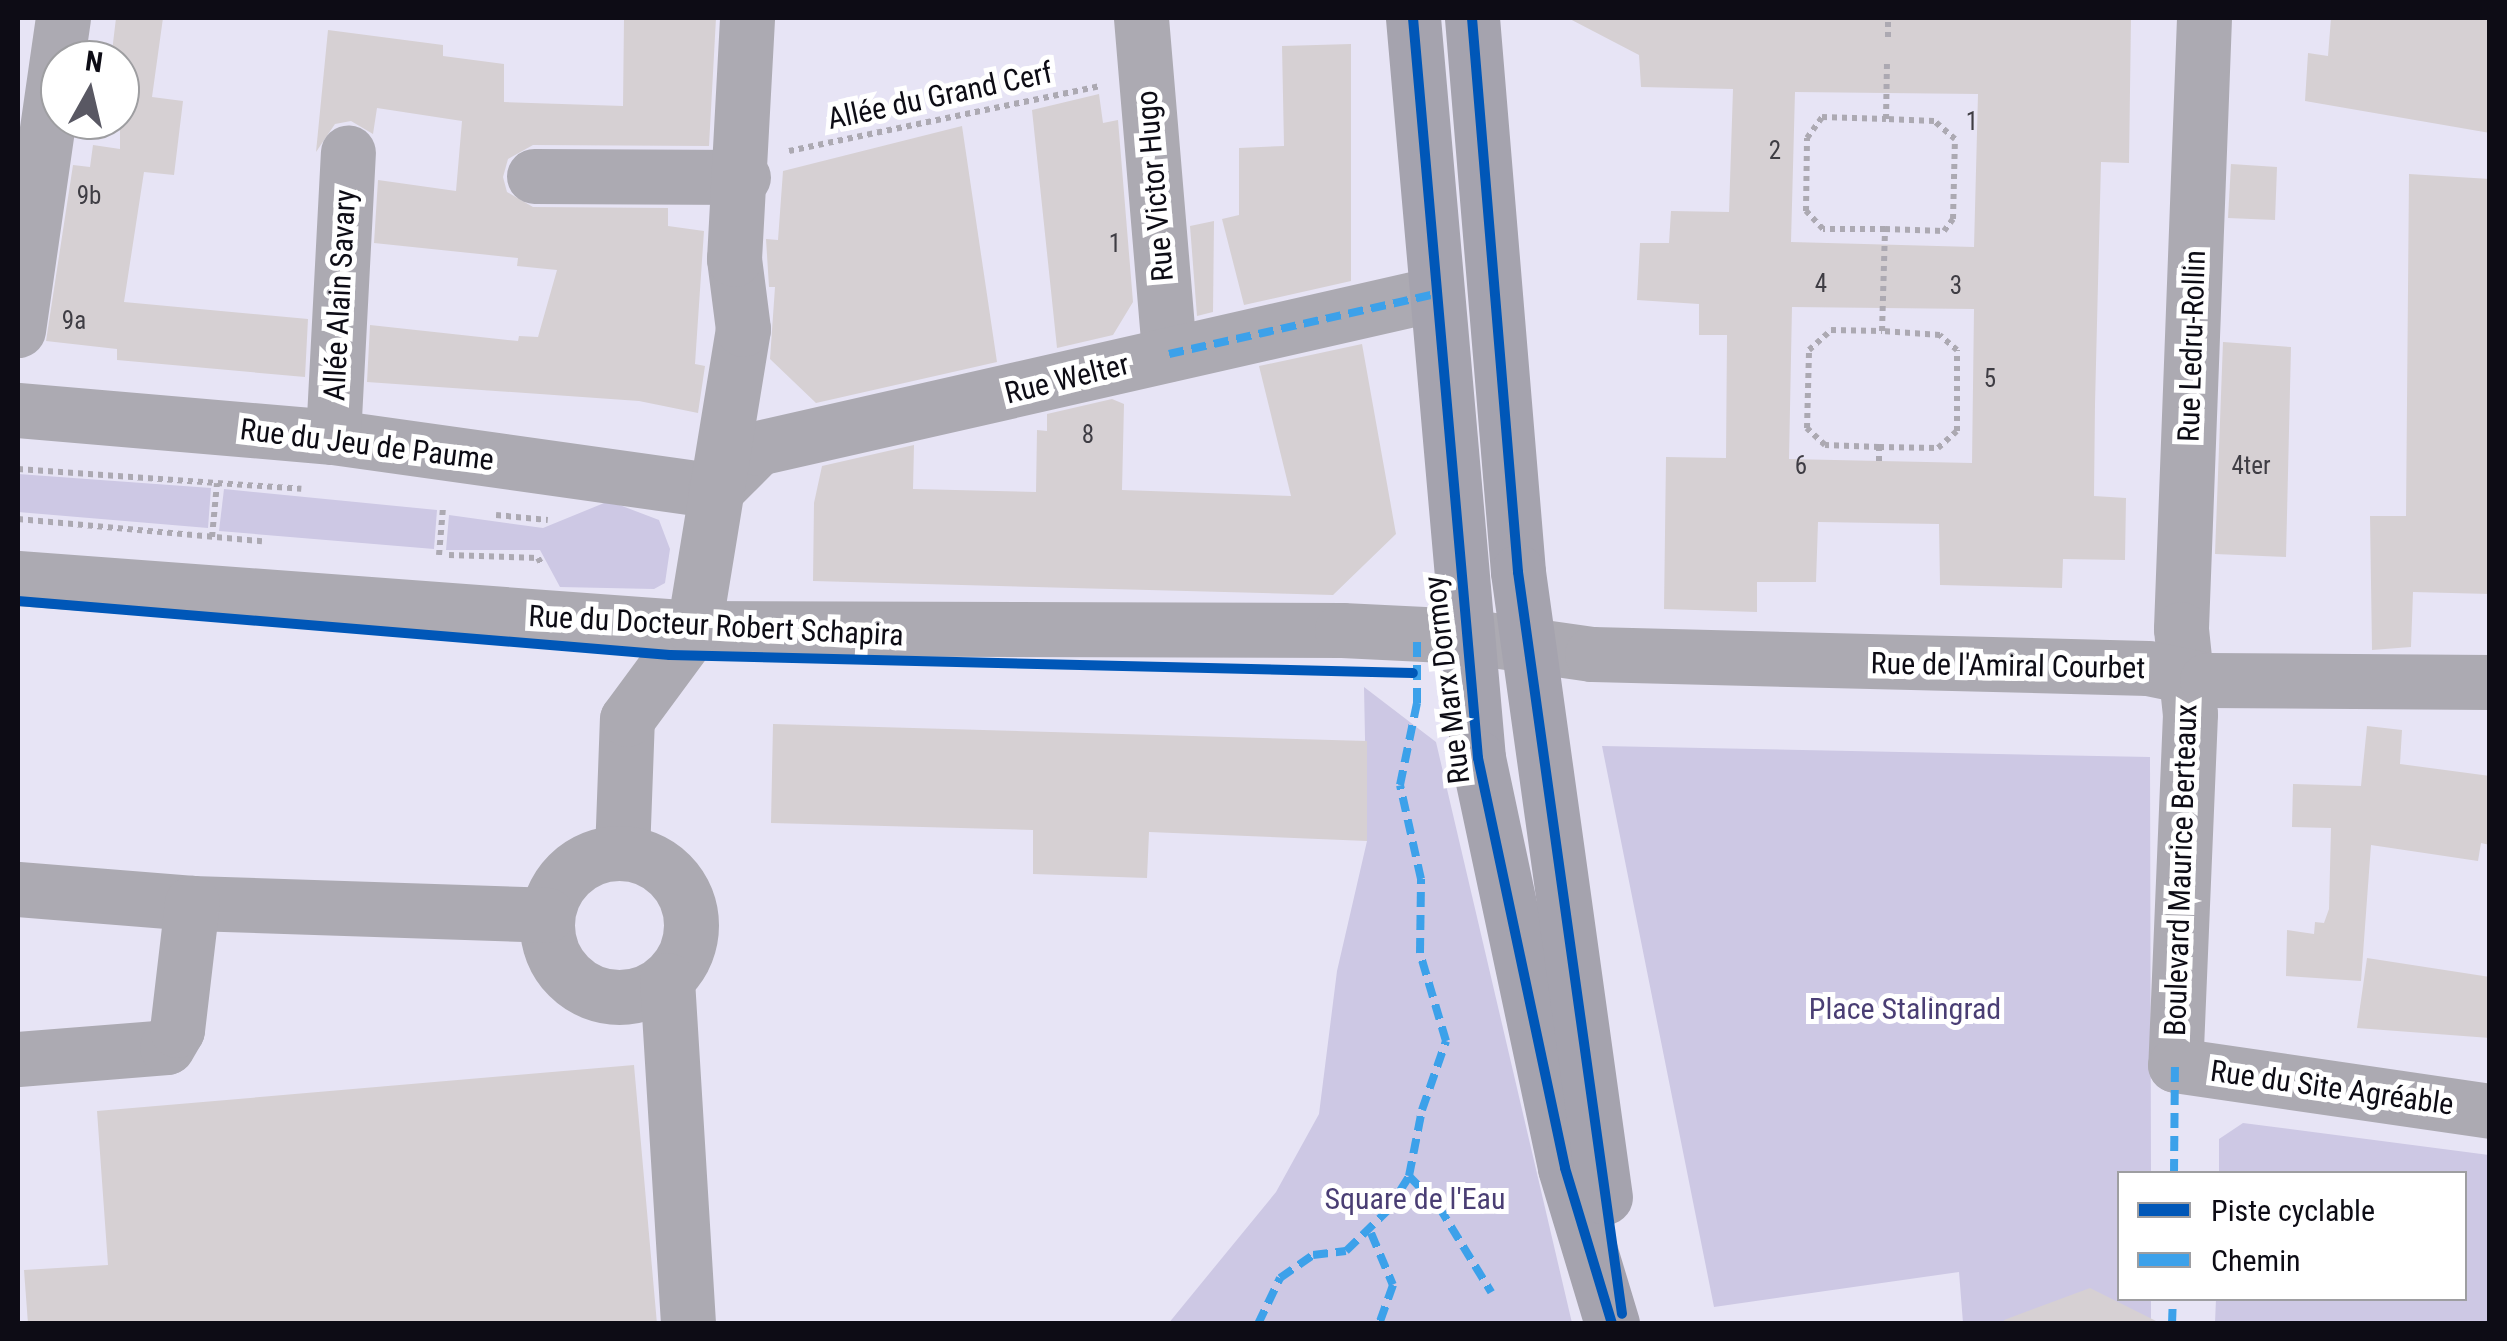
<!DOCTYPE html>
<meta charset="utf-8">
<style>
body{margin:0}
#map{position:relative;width:2507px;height:1341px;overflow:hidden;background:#e7e4f5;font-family:"Roboto Condensed",sans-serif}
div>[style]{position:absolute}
.green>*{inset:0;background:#cdc8e4}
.building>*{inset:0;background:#d6d0d3}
.path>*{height:6px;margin-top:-3px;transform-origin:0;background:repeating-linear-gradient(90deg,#aca9b2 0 5px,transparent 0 10px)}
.minor>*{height:55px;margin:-27.5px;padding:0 27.5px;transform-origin:27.5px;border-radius:27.5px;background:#acaab2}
.minor>.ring{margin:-27.5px;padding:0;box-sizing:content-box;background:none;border:55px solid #acaab2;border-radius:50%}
.major>*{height:55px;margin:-27.5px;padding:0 27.5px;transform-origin:27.5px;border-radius:27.5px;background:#a5a3ae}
.quiet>*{height:8px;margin-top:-4px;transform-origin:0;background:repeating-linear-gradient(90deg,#3ca1ea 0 15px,transparent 0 23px)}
.cycleway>*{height:10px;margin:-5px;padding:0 5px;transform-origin:5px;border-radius:5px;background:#0057b8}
span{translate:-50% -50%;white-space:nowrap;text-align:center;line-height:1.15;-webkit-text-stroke:10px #fff;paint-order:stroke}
.number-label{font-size:25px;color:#3f3d44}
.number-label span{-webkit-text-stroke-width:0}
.street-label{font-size:30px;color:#0d0c15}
.park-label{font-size:30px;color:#4a3e74}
.frame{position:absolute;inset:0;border:20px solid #0d0c15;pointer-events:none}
.legend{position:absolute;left:2117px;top:1171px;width:350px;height:130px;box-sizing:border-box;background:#fff;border:2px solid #9e9ea1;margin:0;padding:12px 18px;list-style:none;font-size:30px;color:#0d0c15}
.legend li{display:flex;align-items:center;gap:20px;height:50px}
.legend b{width:50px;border:2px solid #9e9ea1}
.north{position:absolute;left:40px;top:40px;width:100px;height:100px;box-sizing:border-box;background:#fff;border:2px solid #9e9ea1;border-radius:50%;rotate:8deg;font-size:28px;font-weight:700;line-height:40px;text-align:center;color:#0d0c15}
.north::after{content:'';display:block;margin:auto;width:35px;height:45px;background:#595863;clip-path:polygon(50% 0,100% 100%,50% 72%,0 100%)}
</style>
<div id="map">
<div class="green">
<div style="clip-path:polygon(18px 474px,211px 488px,208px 528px,18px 512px)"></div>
<div style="clip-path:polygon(224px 489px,437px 510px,434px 549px,219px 531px)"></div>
<div style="clip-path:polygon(609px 501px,659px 520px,670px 549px,665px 583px,654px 589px,560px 587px,540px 550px,446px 550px,449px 515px,543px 528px)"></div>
<div style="clip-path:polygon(1364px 687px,1436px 742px,1572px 1323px,1168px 1324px,1276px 1192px,1319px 1114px,1337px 971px,1367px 841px)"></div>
<div style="clip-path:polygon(1602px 746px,2150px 757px,2151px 1173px,2120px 1174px,2120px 1298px,2151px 1299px,2151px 1323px,1963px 1323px,1959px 1272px,1714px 1307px)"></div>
<div style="clip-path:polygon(2243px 1123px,2489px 1155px,2489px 1323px,2215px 1323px,2216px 1299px,2464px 1298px,2464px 1174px,2219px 1173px,2219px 1139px)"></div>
</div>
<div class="building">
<div style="clip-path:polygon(116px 18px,163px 18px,152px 97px,183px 101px,174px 175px,144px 172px,124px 302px,308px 319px,305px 377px,117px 360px,117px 349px,46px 341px,73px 165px,90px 167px,93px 145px,120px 149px,120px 60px,111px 60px)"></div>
<div style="clip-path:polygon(624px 18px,716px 18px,709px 146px,533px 145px,508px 159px,503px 177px,507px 192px,533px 207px,668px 208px,668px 226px,704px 231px,695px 364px,705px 366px,698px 413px,639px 401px,367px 382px,370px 325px,518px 341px,519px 336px,538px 337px,557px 270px,517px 266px,518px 258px,374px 243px,378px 180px,456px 191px,462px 121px,377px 108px,373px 134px,351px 121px,335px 124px,316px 152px,328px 30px,443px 45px,443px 56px,504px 64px,504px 102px,623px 106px)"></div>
<div style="clip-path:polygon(evenodd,1568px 18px,2131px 18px,2129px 163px,2101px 162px,2095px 404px,2094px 496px,2126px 498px,2125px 560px,2063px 559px,2062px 588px,1940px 585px,1939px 524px,1818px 522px,1816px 582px,1757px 582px,1757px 612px,1664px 609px,1666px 457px,1726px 458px,1727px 335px,1699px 335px,1699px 304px,1637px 300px,1640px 243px,1669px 243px,1671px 211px,1729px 212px,1733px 89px,1641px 87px,1639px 55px,1568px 18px,1795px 92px,1978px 94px,1974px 247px,1791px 242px,1795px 92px,1568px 18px,1792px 307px,1974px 309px,1972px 463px,1789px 459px,1792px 307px)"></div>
<div style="clip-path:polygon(2331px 18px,2490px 18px,2490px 133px,2305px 101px,2308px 53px,2328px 56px)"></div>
<div style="clip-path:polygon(1351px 44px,1351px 281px,1244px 305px,1222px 219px,1239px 215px,1239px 148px,1284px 146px,1282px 46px)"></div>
<div style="clip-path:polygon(1099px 94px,1103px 123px,1118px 120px,1133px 302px,1113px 335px,1057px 348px,1032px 110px)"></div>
<div style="clip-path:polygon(962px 126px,997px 362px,816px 403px,770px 359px,775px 287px,769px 287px,766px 239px,778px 240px,783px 171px)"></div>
<div style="clip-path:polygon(2231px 164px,2277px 167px,2275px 220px,2228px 218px)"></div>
<div style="clip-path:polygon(2409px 174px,2490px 179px,2490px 594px,2413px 592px,2411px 647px,2372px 650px,2370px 516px,2406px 516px)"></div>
<div style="clip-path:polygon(1214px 221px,1213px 312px,1197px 316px,1190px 226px)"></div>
<div style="clip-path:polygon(2223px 342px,2291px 347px,2286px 557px,2215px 554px)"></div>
<div style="clip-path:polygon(1362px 344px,1396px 534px,1333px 595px,813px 581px,814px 503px,822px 466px,914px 445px,913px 489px,1036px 492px,1037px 430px,1047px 431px,1047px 414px,1112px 399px,1124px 404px,1122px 490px,1291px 496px,1259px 366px)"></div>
<div style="clip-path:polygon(773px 724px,1367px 741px,1367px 841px,1149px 832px,1147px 878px,1033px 874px,1033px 830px,771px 823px)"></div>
<div style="clip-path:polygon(2367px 726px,2402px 730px,2400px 764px,2490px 776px,2490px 845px,2481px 843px,2478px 861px,2371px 845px,2361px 981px,2286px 976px,2287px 930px,2314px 934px,2315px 922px,2324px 923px,2329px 909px,2331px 828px,2292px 827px,2293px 784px,2361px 786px)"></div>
<div style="clip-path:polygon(2367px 958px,2490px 977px,2490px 1038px,2357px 1028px)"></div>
<div style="clip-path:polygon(634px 1065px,657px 1324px,28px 1324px,24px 1270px,108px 1265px,97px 1111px)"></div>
<div style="clip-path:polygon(2090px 1288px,2162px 1324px,2005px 1324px,2004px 1320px)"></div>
</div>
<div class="path">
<div style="left:1888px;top:37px;width:19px;rotate:-90deg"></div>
<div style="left:789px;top:151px;width:318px;rotate:-11.8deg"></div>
<div style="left:1885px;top:229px;width:59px;rotate:1.9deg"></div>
<div style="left:1944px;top:231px;width:15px;rotate:-53deg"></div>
<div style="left:1953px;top:219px;width:80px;rotate:-88.6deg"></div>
<div style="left:1955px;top:139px;width:28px;rotate:-139deg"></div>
<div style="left:1934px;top:121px;width:48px;rotate:-177.6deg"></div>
<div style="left:1879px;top:447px;width:59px;rotate:1deg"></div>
<div style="left:1938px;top:448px;width:25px;rotate:-42deg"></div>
<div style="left:1957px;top:431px;width:81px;rotate:-90deg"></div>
<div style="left:1957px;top:350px;width:23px;rotate:-139deg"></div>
<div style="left:1940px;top:335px;width:58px;rotate:-176.1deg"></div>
<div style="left:1879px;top:461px;width:14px;rotate:-90deg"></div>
<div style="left:1879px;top:447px;width:54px;rotate:-177.9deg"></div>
<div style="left:1825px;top:445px;width:25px;rotate:-137deg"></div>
<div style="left:1807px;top:428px;width:78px;rotate:-88.5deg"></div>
<div style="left:1809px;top:350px;width:30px;rotate:-42deg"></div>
<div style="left:1831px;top:330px;width:51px;rotate:1.1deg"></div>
<div style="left:1882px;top:331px;width:102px;rotate:-88.3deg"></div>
<div style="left:1885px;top:229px;width:62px;rotate:180deg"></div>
<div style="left:1823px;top:229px;width:25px;rotate:-133deg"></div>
<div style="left:1806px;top:211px;width:73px;rotate:-89.2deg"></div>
<div style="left:1807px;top:138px;width:26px;rotate:-54deg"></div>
<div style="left:1822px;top:117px;width:64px;rotate:1.8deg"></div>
<div style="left:1886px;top:119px;width:56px;rotate:-89deg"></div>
<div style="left:18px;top:469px;width:284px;rotate:4deg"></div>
<div style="left:496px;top:515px;width:52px;rotate:5.5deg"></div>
<div style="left:18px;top:519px;width:245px;rotate:5.2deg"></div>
<div style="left:212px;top:537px;width:54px;rotate:-84.7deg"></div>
<div style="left:439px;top:555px;width:48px;rotate:-85.2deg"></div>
<div style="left:449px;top:555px;width:89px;rotate:1.9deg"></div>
<div style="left:538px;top:558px;width:8px;rotate:60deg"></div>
</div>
<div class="minor">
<div style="left:1141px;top:18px;width:337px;rotate:85.2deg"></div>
<div style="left:2204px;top:18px;width:611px;rotate:92.16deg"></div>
<div style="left:2181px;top:629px;width:85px;rotate:84deg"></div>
<div style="left:2190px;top:714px;width:351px;rotate:92.4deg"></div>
<div style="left:2175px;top:1065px;width:318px;rotate:8.3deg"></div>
<div style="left:534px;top:176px;width:209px;rotate:0.3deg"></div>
<div style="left:18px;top:330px;width:315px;rotate:-81.8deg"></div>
<div style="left:18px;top:410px;width:316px;rotate:4.9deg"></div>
<div style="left:333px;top:437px;width:386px;rotate:8deg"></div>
<div style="left:333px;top:437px;width:285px;rotate:-87deg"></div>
<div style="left:715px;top:491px;width:61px;rotate:-45deg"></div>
<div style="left:758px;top:448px;width:694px;rotate:-12.82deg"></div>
<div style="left:18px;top:578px;width:678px;rotate:4.23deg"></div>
<div style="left:694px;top:628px;width:648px;rotate:0.18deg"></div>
<div style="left:1342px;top:630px;width:123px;rotate:2.8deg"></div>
<div style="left:1465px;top:636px;width:128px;rotate:8.1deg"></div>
<div style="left:1592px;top:654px;width:556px;rotate:1.44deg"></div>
<div style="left:2148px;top:668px;width:60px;rotate:11.5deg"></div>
<div style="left:2207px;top:680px;width:283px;rotate:0.4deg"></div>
<div style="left:622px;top:853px;width:134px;rotate:-87.9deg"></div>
<div style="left:627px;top:719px;width:113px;rotate:-53.6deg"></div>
<div style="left:694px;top:628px;width:303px;rotate:-80.7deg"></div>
<div style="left:743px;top:329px;width:71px;rotate:-97.3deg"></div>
<div style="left:734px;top:259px;width:241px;rotate:-86.9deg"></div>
<div class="ring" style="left:547px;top:853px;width:89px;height:89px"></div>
<div style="left:18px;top:889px;width:175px;rotate:4.6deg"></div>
<div style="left:192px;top:903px;width:355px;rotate:1.9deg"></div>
<div style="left:667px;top:980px;width:345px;rotate:86.5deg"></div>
<div style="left:18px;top:1059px;width:149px;rotate:-4.6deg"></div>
<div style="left:167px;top:1047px;width:20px;rotate:-60deg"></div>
<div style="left:177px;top:1030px;width:128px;rotate:-83.3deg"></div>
</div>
<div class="major">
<div style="left:1413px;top:18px;width:743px;rotate:84.98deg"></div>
<div style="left:1478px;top:758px;width:419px;rotate:78deg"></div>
<div style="left:1565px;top:1168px;width:163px;rotate:73.2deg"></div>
<div style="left:1472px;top:18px;width:556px;rotate:85.25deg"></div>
<div style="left:1518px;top:572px;width:631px;rotate:82.08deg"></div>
</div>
<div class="quiet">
<div style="left:1169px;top:354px;width:273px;rotate:-12.7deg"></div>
<div style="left:2174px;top:1174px;width:109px;rotate:-89.5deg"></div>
<div style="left:1409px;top:1176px;width:43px;rotate:45.9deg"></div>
<div style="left:1439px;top:1207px;width:100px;rotate:58.5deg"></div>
<div style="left:1371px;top:1233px;width:56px;rotate:67.1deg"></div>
<div style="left:1393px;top:1285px;width:41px;rotate:109.7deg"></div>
<div style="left:1258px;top:1324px;width:51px;rotate:-64.4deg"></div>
<div style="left:1280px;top:1278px;width:40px;rotate:-34.9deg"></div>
<div style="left:1313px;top:1255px;width:33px;rotate:-7deg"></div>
<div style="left:1346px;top:1251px;width:59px;rotate:-44.3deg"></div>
<div style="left:1388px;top:1210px;width:40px;rotate:-58deg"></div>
<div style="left:1409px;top:1176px;width:67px;rotate:-78.9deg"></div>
<div style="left:1422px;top:1110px;width:73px;rotate:-70.8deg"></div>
<div style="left:1446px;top:1041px;width:92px;rotate:-106.5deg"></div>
<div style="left:1420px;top:953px;width:74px;rotate:-89.2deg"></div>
<div style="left:1421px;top:879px;width:96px;rotate:-102.6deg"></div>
<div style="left:1400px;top:785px;width:84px;rotate:-78.3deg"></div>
<div style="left:1417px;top:703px;width:68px;rotate:-90deg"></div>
<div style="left:2172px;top:1324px;width:26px;rotate:-88deg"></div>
</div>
<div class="cycleway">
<div style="left:1413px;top:18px;width:743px;rotate:84.98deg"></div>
<div style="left:1478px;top:758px;width:419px;rotate:78deg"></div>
<div style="left:1565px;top:1168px;width:163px;rotate:73.2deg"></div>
<div style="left:1472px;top:18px;width:556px;rotate:85.25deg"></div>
<div style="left:1518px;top:572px;width:749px;rotate:82.02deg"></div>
<div style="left:18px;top:601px;width:654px;rotate:4.73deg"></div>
<div style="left:670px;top:655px;width:743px;rotate:1.39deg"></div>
</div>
<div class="number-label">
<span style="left:1972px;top:122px">1</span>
<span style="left:1775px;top:151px">2</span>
<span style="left:89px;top:196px">9b</span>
<span style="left:1115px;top:244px">1</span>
<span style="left:1821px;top:284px">4</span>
<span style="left:1956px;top:286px">3</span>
<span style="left:74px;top:321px">9a</span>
<span style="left:1990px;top:379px">5</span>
<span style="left:1088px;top:435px">8</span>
<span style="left:1801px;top:466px">6</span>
<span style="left:2251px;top:466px">4ter</span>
</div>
<div class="street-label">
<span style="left:940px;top:96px;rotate:-12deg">Allée du Grand Cerf</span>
<span style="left:1155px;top:186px;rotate:-95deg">Rue Victor Hugo</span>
<span style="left:340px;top:295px;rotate:-87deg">Allée Alain Savary</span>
<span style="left:2192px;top:346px;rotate:-88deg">Rue Ledru-Rollin</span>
<span style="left:1067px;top:379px;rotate:-14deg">Rue Welter</span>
<span style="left:367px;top:445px;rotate:7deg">Rue du Jeu de Paume</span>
<span style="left:716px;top:626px;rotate:3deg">Rue du Docteur Robert Schapira</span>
<span style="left:2008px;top:666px;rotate:1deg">Rue de l'Amiral Courbet</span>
<span style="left:1447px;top:680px;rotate:-97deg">Rue Marx Dormoy</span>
<span style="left:2181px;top:870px;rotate:-88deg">Boulevard Maurice Berteaux</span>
<span style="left:2332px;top:1088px;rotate:8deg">Rue du Site Agréable</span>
</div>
<div class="park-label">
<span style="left:1905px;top:1009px">Place Stalingrad</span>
<span style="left:1415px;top:1199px">Square de l'Eau</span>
</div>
<div class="frame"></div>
<ul class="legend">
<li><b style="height:12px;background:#0057b8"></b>Piste cyclable</li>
<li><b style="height:12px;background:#3ca1ea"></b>Chemin</li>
</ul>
<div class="north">N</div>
</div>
